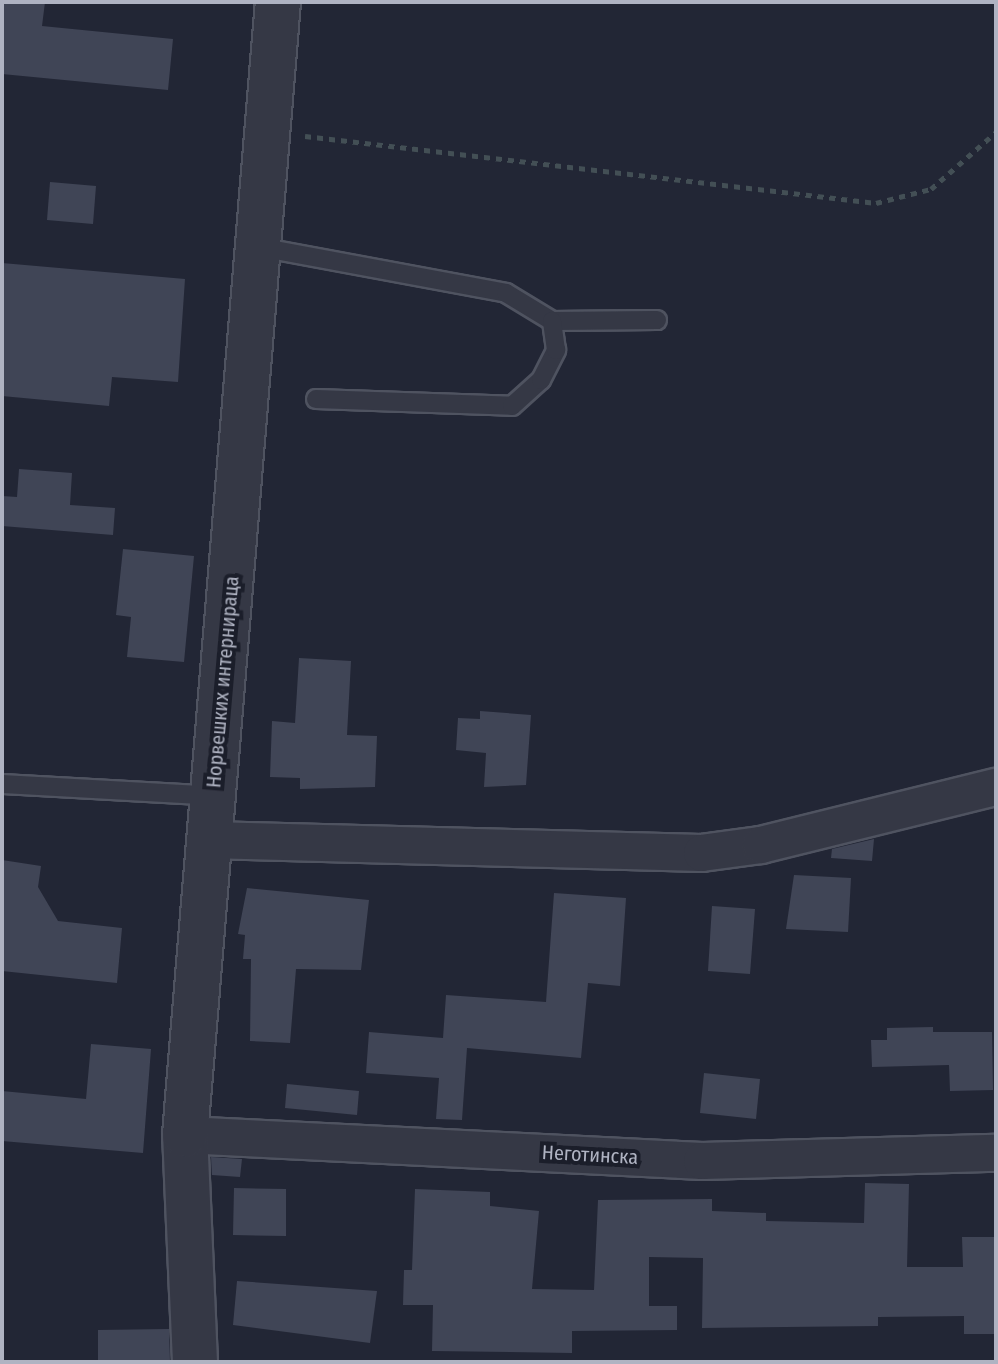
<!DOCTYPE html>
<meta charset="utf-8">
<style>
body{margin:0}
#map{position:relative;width:998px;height:1364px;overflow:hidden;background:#222635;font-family:"Fira Sans Condensed",sans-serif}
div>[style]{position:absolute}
.building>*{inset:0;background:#404556}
.path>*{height:5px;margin-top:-2.5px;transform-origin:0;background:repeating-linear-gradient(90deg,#434f55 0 6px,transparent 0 12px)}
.roads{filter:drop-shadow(2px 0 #4f5360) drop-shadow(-2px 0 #4f5360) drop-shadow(0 2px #4f5360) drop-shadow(0 -2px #4f5360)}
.service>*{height:18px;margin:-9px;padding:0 9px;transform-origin:9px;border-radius:9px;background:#353845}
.minor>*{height:36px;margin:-18px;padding:0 18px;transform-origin:18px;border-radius:18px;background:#353845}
.tertiary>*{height:44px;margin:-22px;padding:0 22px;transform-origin:22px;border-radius:22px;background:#353845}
span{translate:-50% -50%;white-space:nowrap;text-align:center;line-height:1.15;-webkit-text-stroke:8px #1b1e2a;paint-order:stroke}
.street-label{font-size:20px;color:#afb3c2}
.frame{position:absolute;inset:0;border:4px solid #afb3c2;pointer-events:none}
</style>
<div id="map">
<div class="building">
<div style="clip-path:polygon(2px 2px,45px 2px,42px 26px,173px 39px,168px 90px,2px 74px)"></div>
<div style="clip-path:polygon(50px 182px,96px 186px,93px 224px,47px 220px)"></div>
<div style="clip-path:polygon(2px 263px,185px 279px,178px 382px,112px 377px,109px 406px,2px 396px)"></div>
<div style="clip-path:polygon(19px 469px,72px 473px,70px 505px,115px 508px,113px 535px,2px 526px,2px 496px,17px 497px)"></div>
<div style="clip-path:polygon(123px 549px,194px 556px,184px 662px,127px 657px,131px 617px,116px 615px)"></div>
<div style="clip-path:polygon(299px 658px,351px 661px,347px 735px,377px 736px,375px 787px,300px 789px,300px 778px,270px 777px,272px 721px,295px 723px)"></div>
<div style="clip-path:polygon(480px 711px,531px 715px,526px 785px,484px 787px,486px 753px,456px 750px,458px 718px,480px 719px)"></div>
<div style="clip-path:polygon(874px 839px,872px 861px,831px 858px,832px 849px)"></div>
<div style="clip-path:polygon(2px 860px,41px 866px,38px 887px,58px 921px,122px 928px,117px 983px,2px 971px)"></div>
<div style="clip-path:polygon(794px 875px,851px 878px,848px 932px,786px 929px)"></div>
<div style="clip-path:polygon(247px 888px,369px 900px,361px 970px,296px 969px,290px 1043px,250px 1041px,251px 959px,243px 959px,245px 935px,238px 934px)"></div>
<div style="clip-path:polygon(554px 893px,626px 898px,620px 986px,588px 983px,581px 1058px,467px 1048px,462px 1120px,436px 1119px,439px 1078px,366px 1073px,369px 1032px,443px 1038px,446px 995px,546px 1002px)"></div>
<div style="clip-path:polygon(712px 906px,755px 909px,750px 974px,708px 971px)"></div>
<div style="clip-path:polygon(933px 1027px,933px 1032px,992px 1032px,993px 1090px,950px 1091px,949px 1065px,872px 1067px,871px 1040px,887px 1040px,887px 1028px)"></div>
<div style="clip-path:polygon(91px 1044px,151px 1049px,143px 1153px,2px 1141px,2px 1091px,86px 1099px)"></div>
<div style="clip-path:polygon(704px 1073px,760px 1079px,756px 1119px,700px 1113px)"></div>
<div style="clip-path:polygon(287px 1084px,359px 1091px,357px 1115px,285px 1108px)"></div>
<div style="clip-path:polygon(211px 1157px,242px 1159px,240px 1177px,212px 1175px)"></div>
<div style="clip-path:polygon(865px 1183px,909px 1184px,907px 1267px,963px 1267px,962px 1237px,996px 1237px,996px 1334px,964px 1334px,964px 1316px,878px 1317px,878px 1326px,702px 1328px,703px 1258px,649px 1257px,649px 1306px,677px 1306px,677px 1330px,572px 1331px,572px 1353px,432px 1351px,433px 1305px,403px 1305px,404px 1270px,412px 1270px,415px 1189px,490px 1192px,490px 1206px,539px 1211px,532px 1289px,594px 1290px,598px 1200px,712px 1199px,712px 1211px,766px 1213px,766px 1221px,864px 1223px)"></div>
<div style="clip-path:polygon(234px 1188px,286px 1189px,286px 1236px,233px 1235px)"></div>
<div style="clip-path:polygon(237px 1281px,377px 1291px,370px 1343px,233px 1325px)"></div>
<div style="clip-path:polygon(169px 1329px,170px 1362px,98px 1362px,98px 1330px)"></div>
</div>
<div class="path">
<div style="left:305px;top:136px;width:575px;rotate:6.69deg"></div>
<div style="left:876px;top:203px;width:57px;rotate:-14.3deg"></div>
<div style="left:931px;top:189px;width:86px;rotate:-41.2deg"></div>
</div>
<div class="roads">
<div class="service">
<div style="left:259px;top:247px;width:251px;rotate:10.5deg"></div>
<div style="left:506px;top:293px;width:54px;rotate:31.3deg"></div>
<div style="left:552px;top:321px;width:105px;rotate:-0.5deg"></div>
<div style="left:316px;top:399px;width:196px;rotate:2deg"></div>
<div style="left:512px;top:406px;width:39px;rotate:-42deg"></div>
<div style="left:541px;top:380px;width:34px;rotate:-63deg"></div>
<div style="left:556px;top:350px;width:29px;rotate:-98deg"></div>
<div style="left:2px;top:784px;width:212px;rotate:3.2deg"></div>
</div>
<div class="minor">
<div style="left:209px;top:840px;width:493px;rotate:1.5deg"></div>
<div style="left:702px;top:853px;width:60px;rotate:-7.7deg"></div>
<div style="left:761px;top:845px;width:242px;rotate:-13.9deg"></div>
<div style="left:185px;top:1135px;width:518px;rotate:2.88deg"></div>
<div style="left:702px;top:1161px;width:294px;rotate:-1.6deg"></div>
</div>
<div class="tertiary">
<div style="left:195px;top:1362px;width:227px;rotate:-92.5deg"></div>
<div style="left:185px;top:1135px;width:1137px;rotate:-85.31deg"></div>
</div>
</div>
<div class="street-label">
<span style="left:223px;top:682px;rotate:-85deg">Норвешких интернираца</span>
<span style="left:590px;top:1155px;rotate:3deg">Неготинска</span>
</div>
<div class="frame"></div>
</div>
